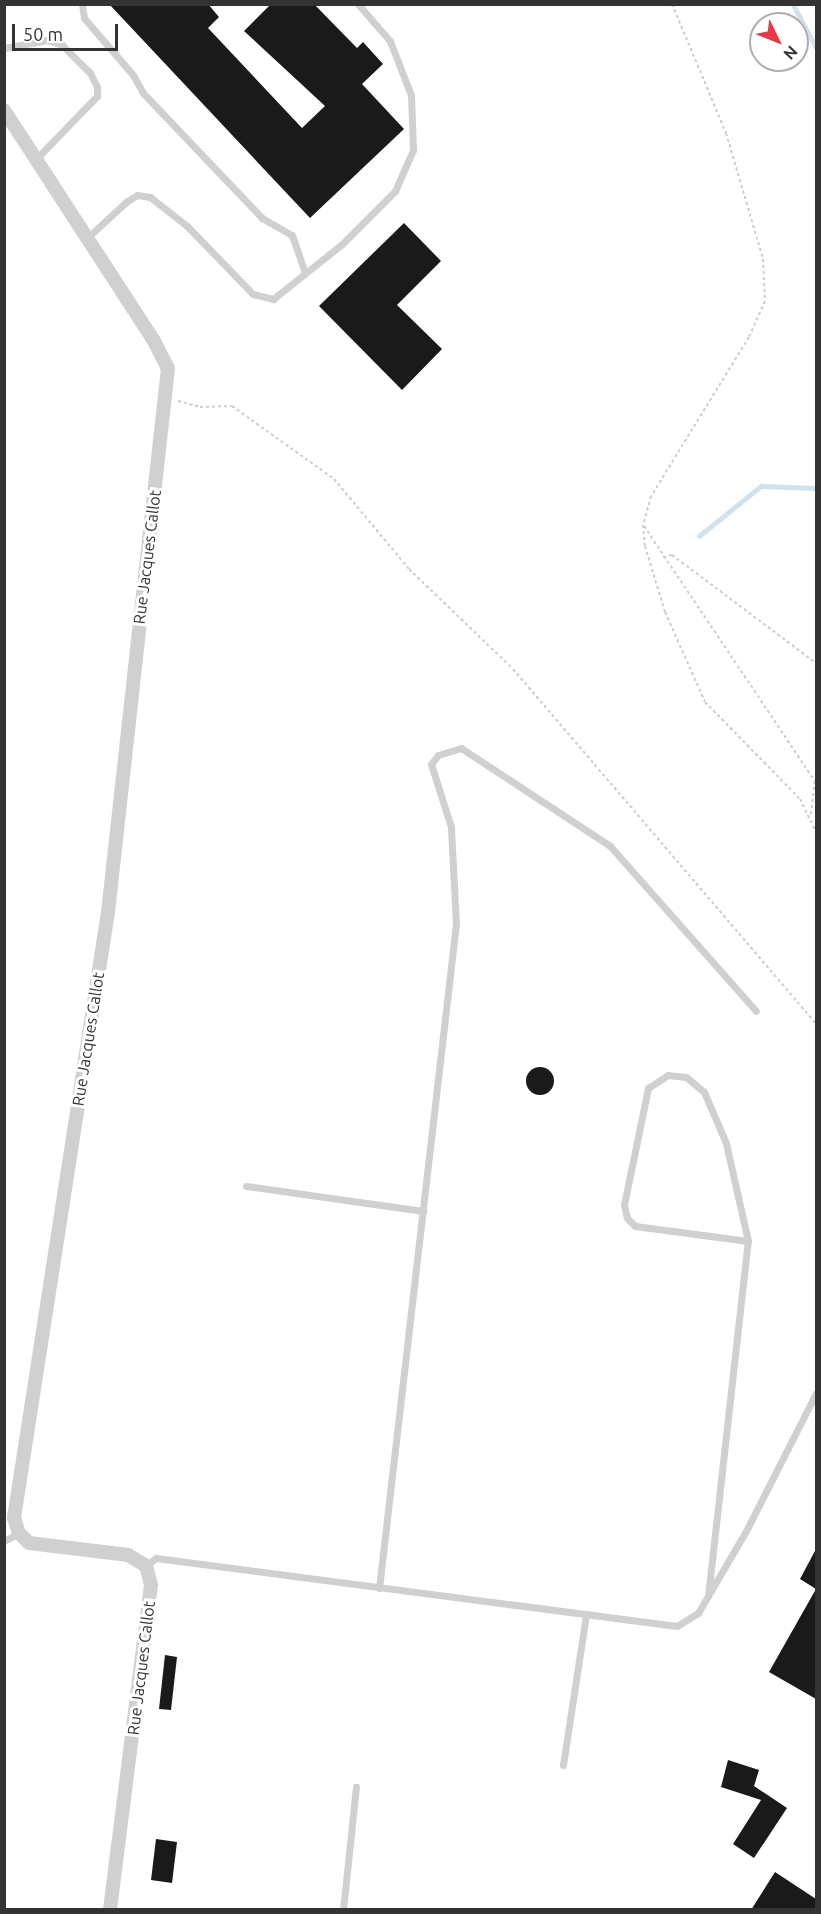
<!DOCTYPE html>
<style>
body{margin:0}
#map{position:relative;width:821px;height:1914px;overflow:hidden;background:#fff;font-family:Ubuntu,sans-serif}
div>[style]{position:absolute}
.stream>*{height:4.5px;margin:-2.25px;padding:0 2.25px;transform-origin:2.25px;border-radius:2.25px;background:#cfe2ee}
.building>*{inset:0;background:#1a1a1a}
.round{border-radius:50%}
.path>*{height:2px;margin-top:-1px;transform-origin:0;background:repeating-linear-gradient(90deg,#cdcdcd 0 3px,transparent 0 6px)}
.service>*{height:7px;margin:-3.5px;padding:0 3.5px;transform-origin:3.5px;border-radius:3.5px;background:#d0d0d0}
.minor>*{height:14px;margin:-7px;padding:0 7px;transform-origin:7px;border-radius:7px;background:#d0d0d0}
span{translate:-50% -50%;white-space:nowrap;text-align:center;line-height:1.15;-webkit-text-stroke:6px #fff;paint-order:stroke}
.street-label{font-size:16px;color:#333}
.frame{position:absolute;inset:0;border:6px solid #333;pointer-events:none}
.north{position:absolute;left:749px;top:12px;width:60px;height:60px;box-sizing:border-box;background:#fff;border:2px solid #adadad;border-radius:50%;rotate:133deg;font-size:16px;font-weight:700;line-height:24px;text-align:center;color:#333}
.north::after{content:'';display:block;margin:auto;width:21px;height:27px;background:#e63946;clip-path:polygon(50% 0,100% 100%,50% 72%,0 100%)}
.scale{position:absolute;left:12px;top:24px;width:106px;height:27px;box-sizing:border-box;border:3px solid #333;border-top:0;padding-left:8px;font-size:18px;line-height:21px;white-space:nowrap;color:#333;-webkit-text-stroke:4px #fff;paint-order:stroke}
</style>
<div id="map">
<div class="stream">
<div style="left:793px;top:4px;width:49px;rotate:61.9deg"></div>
<div style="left:699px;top:536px;width:80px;rotate:-38.9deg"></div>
<div style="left:761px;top:486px;width:55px;rotate:2.1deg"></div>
</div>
<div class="building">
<div style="clip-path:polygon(109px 4px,208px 4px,219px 17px,208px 28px,302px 128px,325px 106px,244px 31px,271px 4px,314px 4px,357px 48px,363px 42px,383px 64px,362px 84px,404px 129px,310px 218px)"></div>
<div style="clip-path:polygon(404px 223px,441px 261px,397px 305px,442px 349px,402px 390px,319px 306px)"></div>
<div class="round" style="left:526px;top:1067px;width:28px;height:28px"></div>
<div style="clip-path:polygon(816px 1549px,816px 1589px,800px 1579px)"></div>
<div style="clip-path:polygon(816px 1589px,816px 1699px,769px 1672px)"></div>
<div style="clip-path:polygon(165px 1655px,177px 1657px,171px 1710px,159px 1709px)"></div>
<div style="clip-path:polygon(728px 1760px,759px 1770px,754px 1786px,787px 1808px,754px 1858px,733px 1844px,761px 1800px,721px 1787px)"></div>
<div style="clip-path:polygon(156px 1839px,177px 1842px,172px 1883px,151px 1880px)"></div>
<div style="clip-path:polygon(775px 1872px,816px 1899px,816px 1910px,751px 1910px)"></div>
</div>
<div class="path">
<div style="left:672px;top:4px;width:140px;rotate:67.3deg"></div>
<div style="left:726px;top:133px;width:131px;rotate:73.6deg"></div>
<div style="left:763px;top:259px;width:42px;rotate:87.3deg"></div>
<div style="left:765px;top:301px;width:39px;rotate:114deg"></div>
<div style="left:749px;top:337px;width:187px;rotate:121.6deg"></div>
<div style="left:651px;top:496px;width:30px;rotate:105deg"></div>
<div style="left:643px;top:525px;width:21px;rotate:85deg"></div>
<div style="left:645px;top:546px;width:69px;rotate:73.1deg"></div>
<div style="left:665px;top:612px;width:98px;rotate:66deg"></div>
<div style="left:705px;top:702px;width:136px;rotate:45.6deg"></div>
<div style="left:800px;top:799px;width:37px;rotate:64deg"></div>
<div style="left:178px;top:401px;width:23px;rotate:15deg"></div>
<div style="left:200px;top:407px;width:32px;rotate:-2deg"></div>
<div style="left:232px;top:406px;width:125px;rotate:35.6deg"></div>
<div style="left:334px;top:479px;width:117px;rotate:50.2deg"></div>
<div style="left:409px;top:569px;width:144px;rotate:43.9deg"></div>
<div style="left:513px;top:669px;width:467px;rotate:49.5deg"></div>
<div style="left:644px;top:526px;width:307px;rotate:56.2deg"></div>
<div style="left:815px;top:781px;width:34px;rotate:97deg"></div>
<div style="left:663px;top:557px;width:9px;rotate:-13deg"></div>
<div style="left:672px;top:555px;width:180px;rotate:36.9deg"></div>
</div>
<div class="service">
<div style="left:82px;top:4px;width:14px;rotate:82deg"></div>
<div style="left:84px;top:18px;width:75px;rotate:49.3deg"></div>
<div style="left:133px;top:75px;width:21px;rotate:61deg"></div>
<div style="left:143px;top:93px;width:173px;rotate:46.4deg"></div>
<div style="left:262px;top:218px;width:34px;rotate:30deg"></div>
<div style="left:292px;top:235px;width:40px;rotate:71.1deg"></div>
<div style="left:4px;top:48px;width:44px;rotate:-10.5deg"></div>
<div style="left:47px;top:40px;width:16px;rotate:18deg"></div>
<div style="left:62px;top:45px;width:40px;rotate:45deg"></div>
<div style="left:90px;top:73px;width:16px;rotate:63deg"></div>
<div style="left:97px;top:87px;width:9px;rotate:90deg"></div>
<div style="left:97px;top:96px;width:88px;rotate:134.1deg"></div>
<div style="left:88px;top:237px;width:52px;rotate:-42.6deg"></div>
<div style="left:126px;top:202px;width:13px;rotate:-32deg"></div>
<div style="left:137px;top:195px;width:13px;rotate:9deg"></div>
<div style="left:150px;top:197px;width:47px;rotate:38.1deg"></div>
<div style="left:187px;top:226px;width:95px;rotate:45.9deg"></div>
<div style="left:253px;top:294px;width:21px;rotate:14deg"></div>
<div style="left:273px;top:299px;width:87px;rotate:-38.5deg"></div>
<div style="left:341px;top:245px;width:76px;rotate:-45deg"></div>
<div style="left:395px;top:191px;width:45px;rotate:-66.3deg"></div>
<div style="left:413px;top:150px;width:55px;rotate:-92.1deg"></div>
<div style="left:411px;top:95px;width:58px;rotate:-111.3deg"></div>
<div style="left:390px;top:41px;width:49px;rotate:-130.9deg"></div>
<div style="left:246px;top:1186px;width:179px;rotate:8deg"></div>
<div style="left:4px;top:1541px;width:17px;rotate:-28deg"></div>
<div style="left:146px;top:1566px;width:13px;rotate:-39deg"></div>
<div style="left:156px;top:1558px;width:525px;rotate:7.44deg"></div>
<div style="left:677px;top:1626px;width:25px;rotate:-32deg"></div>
<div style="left:698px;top:1613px;width:95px;rotate:-59.7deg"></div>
<div style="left:746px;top:1531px;width:155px;rotate:-63.1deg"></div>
<div style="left:379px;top:1588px;width:668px;rotate:-83.39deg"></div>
<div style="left:456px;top:924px;width:97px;rotate:-93deg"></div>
<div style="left:451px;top:827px;width:66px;rotate:-107.6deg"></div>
<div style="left:431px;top:764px;width:11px;rotate:-52deg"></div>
<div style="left:438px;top:755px;width:24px;rotate:-17deg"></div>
<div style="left:461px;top:748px;width:178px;rotate:33.3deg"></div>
<div style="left:610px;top:846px;width:220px;rotate:48.5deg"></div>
<div style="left:708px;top:1596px;width:357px;rotate:-83.6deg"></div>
<div style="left:748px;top:1241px;width:100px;rotate:-102.7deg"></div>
<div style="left:726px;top:1143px;width:56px;rotate:-113.3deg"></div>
<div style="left:704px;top:1092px;width:23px;rotate:-140deg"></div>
<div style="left:686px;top:1077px;width:18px;rotate:-174deg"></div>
<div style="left:668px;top:1075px;width:24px;rotate:147deg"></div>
<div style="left:648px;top:1088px;width:119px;rotate:101.6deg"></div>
<div style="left:624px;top:1205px;width:13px;rotate:77deg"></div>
<div style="left:627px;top:1218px;width:11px;rotate:45deg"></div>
<div style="left:635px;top:1226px;width:114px;rotate:7.6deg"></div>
<div style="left:563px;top:1765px;width:153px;rotate:-81.3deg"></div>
<div style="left:343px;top:1910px;width:124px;rotate:-84deg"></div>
</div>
<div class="minor">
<div style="left:4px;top:110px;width:275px;rotate:57deg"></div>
<div style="left:154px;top:341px;width:30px;rotate:63deg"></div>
<div style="left:168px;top:368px;width:547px;rotate:96.29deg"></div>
<div style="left:108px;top:912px;width:613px;rotate:98.82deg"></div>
<div style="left:14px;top:1518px;width:16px;rotate:72deg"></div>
<div style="left:19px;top:1533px;width:14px;rotate:45deg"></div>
<div style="left:29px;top:1543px;width:100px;rotate:6.9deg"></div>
<div style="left:128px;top:1555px;width:21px;rotate:31deg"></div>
<div style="left:146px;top:1566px;width:20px;rotate:75deg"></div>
<div style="left:151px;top:1585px;width:328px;rotate:97.2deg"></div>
</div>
<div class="street-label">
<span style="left:147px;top:557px;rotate:-83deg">Rue Jacques Callot</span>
<span style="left:88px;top:1039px;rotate:-81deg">Rue Jacques Callot</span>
<span style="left:141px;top:1668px;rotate:-83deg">Rue Jacques Callot</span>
</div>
<div class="frame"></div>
<div class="north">N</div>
<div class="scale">50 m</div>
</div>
